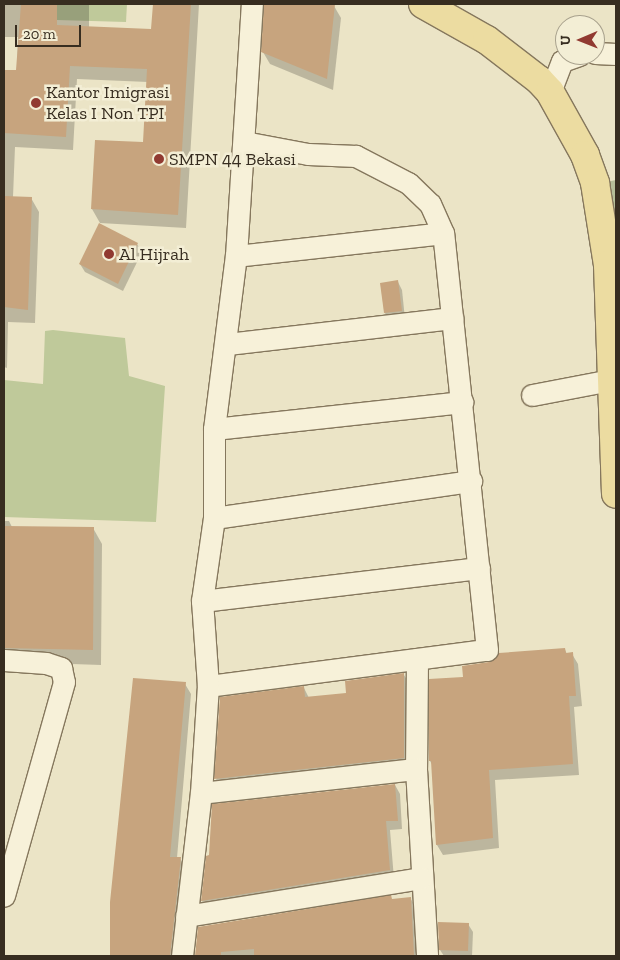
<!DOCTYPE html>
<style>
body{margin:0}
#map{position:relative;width:620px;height:960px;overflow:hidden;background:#ebe4c6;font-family:"Zilla Slab",serif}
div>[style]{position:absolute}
.green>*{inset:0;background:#bfc99a}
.cemetery>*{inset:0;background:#b6be99}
.shadow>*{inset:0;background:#0003}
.building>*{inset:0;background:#c7a47e}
.roads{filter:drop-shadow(1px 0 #85775d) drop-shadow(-1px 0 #85775d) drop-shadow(0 1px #85775d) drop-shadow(0 -1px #85775d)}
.street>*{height:21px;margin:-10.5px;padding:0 10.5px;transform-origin:10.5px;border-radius:10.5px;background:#f7f1d9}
.primary>*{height:28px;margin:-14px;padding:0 14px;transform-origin:14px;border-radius:14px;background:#ecdca1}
.dots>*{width:14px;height:14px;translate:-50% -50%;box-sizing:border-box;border:2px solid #f3eed5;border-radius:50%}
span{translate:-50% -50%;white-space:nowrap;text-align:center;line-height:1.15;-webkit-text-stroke:5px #f3eed5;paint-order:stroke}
.poi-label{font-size:18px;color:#372d20}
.left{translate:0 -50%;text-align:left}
.frame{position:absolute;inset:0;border:5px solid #372d20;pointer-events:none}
.north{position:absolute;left:555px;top:15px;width:50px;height:50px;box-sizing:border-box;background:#f3eed5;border:1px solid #a8a18d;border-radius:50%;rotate:269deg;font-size:14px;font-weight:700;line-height:20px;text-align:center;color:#372d20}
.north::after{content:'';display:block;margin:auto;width:18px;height:22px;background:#913a31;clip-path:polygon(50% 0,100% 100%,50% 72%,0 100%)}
.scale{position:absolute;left:15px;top:25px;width:66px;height:22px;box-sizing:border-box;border:2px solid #372d20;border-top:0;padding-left:6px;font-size:15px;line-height:18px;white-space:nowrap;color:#372d20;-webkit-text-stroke:4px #f3eed5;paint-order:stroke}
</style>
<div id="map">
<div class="green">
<div style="clip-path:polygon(57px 4px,127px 4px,126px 22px,57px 20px)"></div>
<div style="clip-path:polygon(53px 330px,125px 338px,129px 376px,165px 386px,156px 522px,4px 517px,4px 380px,43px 384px,45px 331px)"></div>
</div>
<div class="cemetery">
<div style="clip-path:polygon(616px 180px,616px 267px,601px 183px)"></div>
</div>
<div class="shadow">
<div style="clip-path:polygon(4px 4px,89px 4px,89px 28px,152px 30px,154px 4px,199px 4px,186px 228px,100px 223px,92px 209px,96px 141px,145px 144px,148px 82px,77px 79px,73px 150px,15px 147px,13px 197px,31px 198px,39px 212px,35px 323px,8px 322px,7px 368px,4px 367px,4px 71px,17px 71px,18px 37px,4px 37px)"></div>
<div style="clip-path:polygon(264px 4px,334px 6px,341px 18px,333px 90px,270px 64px,263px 52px)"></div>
<div style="clip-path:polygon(137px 244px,142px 252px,123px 291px,85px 272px,80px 264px)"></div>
<div style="clip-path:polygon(398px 282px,402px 290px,405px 319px,390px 321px,385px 313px,381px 284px)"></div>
<div style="clip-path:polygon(4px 521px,9px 521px,12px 527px,93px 528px,102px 544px,101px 665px,14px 662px,4px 669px)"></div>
<div style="clip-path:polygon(565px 650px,567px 654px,572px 654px,578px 664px,582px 706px,574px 707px,579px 775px,495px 780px,499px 848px,443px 855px,437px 845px,433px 766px,430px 761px,464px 678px)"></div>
<div style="clip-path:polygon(404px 675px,409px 683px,408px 766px,221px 787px,216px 779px,304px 688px,309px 698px,347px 694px)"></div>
<div style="clip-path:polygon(185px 684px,191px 694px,177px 858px,180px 858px,186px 869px,176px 956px,111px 956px,111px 902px)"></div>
<div style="clip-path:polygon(395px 785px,400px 794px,402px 829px,390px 830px,394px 879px,207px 909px,202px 901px,210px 857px)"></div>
<div style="clip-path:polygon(410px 898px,416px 907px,418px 956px,196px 956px,199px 928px)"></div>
<div style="clip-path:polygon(468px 924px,473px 932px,472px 956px,444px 956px,440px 950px)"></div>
</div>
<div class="building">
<div style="clip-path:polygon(21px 4px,57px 4px,57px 25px,151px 29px,153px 4px,191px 4px,178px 215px,91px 209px,95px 140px,143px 142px,147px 69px,70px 66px,66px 137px,4px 133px,4px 70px,16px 70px)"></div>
<div style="clip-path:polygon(264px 4px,335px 4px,327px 79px,261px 52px)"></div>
<div style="clip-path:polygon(4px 196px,32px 197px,28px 310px,4px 307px)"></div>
<div style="clip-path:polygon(99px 223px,138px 243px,118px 284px,79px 264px)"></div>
<div style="clip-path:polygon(398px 280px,402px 311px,384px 313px,380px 283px)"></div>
<div style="clip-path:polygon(4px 526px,94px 527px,93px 650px,4px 648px)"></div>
<div style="clip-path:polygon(565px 648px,566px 653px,573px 652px,576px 696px,569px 696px,573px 764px,489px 770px,493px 838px,436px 845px,431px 761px,429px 761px,429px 679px,463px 677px,462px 666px,489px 662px,499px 653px)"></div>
<div style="clip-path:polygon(404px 673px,404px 758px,214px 779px,220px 697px,304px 686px,305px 697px,346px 693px,345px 681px)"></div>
<div style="clip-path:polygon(133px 678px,186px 682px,170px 857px,181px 857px,170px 956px,110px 956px,110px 902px)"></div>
<div style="clip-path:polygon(395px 784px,398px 821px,386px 821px,390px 870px,201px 901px,206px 856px,209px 855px,212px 804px)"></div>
<div style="clip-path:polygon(391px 895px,392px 899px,411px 897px,414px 956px,254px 956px,254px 949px,221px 952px,221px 956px,195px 956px,198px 927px)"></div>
<div style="clip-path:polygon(438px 922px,469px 923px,468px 951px,439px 950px)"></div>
</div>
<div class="roads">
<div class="street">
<div style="left:595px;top:53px;width:21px;rotate:3deg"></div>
<div style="left:550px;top:92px;width:33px;rotate:-69deg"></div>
<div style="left:562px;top:61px;width:18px;rotate:-19deg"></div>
<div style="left:236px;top:256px;width:208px;rotate:-6.3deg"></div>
<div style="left:227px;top:344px;width:227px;rotate:-6.6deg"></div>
<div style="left:532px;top:395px;width:80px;rotate:-10.8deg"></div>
<div style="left:214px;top:429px;width:250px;rotate:-6.2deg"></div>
<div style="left:214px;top:518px;width:260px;rotate:-8.2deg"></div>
<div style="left:202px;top:601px;width:279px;rotate:-6.8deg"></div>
<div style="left:417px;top:659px;width:110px;rotate:90.5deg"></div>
<div style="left:416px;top:769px;width:187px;rotate:86.6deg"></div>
<div style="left:4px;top:660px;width:42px;rotate:4.1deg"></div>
<div style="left:46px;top:663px;width:16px;rotate:18deg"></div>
<div style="left:61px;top:668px;width:14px;rotate:78deg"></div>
<div style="left:64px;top:682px;width:222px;rotate:105.7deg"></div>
<div style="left:208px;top:686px;width:281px;rotate:-7.4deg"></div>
<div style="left:487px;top:650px;width:419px;rotate:-96deg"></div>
<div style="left:443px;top:233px;width:32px;rotate:-114deg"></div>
<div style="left:430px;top:204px;width:30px;rotate:-136deg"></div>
<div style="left:408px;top:183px;width:59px;rotate:-152.6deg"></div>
<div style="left:356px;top:156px;width:48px;rotate:-177.6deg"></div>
<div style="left:308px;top:154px;width:65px;rotate:-169.4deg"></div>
<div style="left:201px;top:793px;width:216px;rotate:-6.4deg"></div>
<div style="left:186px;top:916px;width:238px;rotate:-9.2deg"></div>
<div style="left:182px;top:956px;width:164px;rotate:-83.4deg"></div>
<div style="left:201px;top:793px;width:107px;rotate:-86.3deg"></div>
<div style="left:208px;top:686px;width:85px;rotate:-94deg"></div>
<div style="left:202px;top:601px;width:84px;rotate:-81.8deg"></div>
<div style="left:214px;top:518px;width:89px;rotate:-90deg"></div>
<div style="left:214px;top:429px;width:174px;rotate:-82.8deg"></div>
<div style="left:236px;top:256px;width:253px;rotate:-86.4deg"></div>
</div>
<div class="primary">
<div style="left:423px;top:4px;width:73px;rotate:29.4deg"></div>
<div style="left:487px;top:40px;width:66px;rotate:37.6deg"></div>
<div style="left:539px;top:80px;width:16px;rotate:47deg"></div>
<div style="left:550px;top:92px;width:72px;rotate:60.9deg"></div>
<div style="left:585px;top:155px;width:30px;rotate:70deg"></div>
<div style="left:595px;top:183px;width:83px;rotate:81deg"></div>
<div style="left:608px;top:265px;width:229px;rotate:88deg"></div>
</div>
</div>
<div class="dots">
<div style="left:36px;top:103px;background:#913a31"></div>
<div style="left:159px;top:159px;background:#913a31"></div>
<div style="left:109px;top:254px;background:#913a31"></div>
</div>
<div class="poi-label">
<span class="left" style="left:46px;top:103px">Kantor Imigrasi<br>Kelas I Non TPI</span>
<span class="left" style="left:169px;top:159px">SMPN 44 Bekasi</span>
<span class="left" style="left:119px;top:254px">Al Hijrah</span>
</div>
<div class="frame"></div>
<div class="north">U</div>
<div class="scale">20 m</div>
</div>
